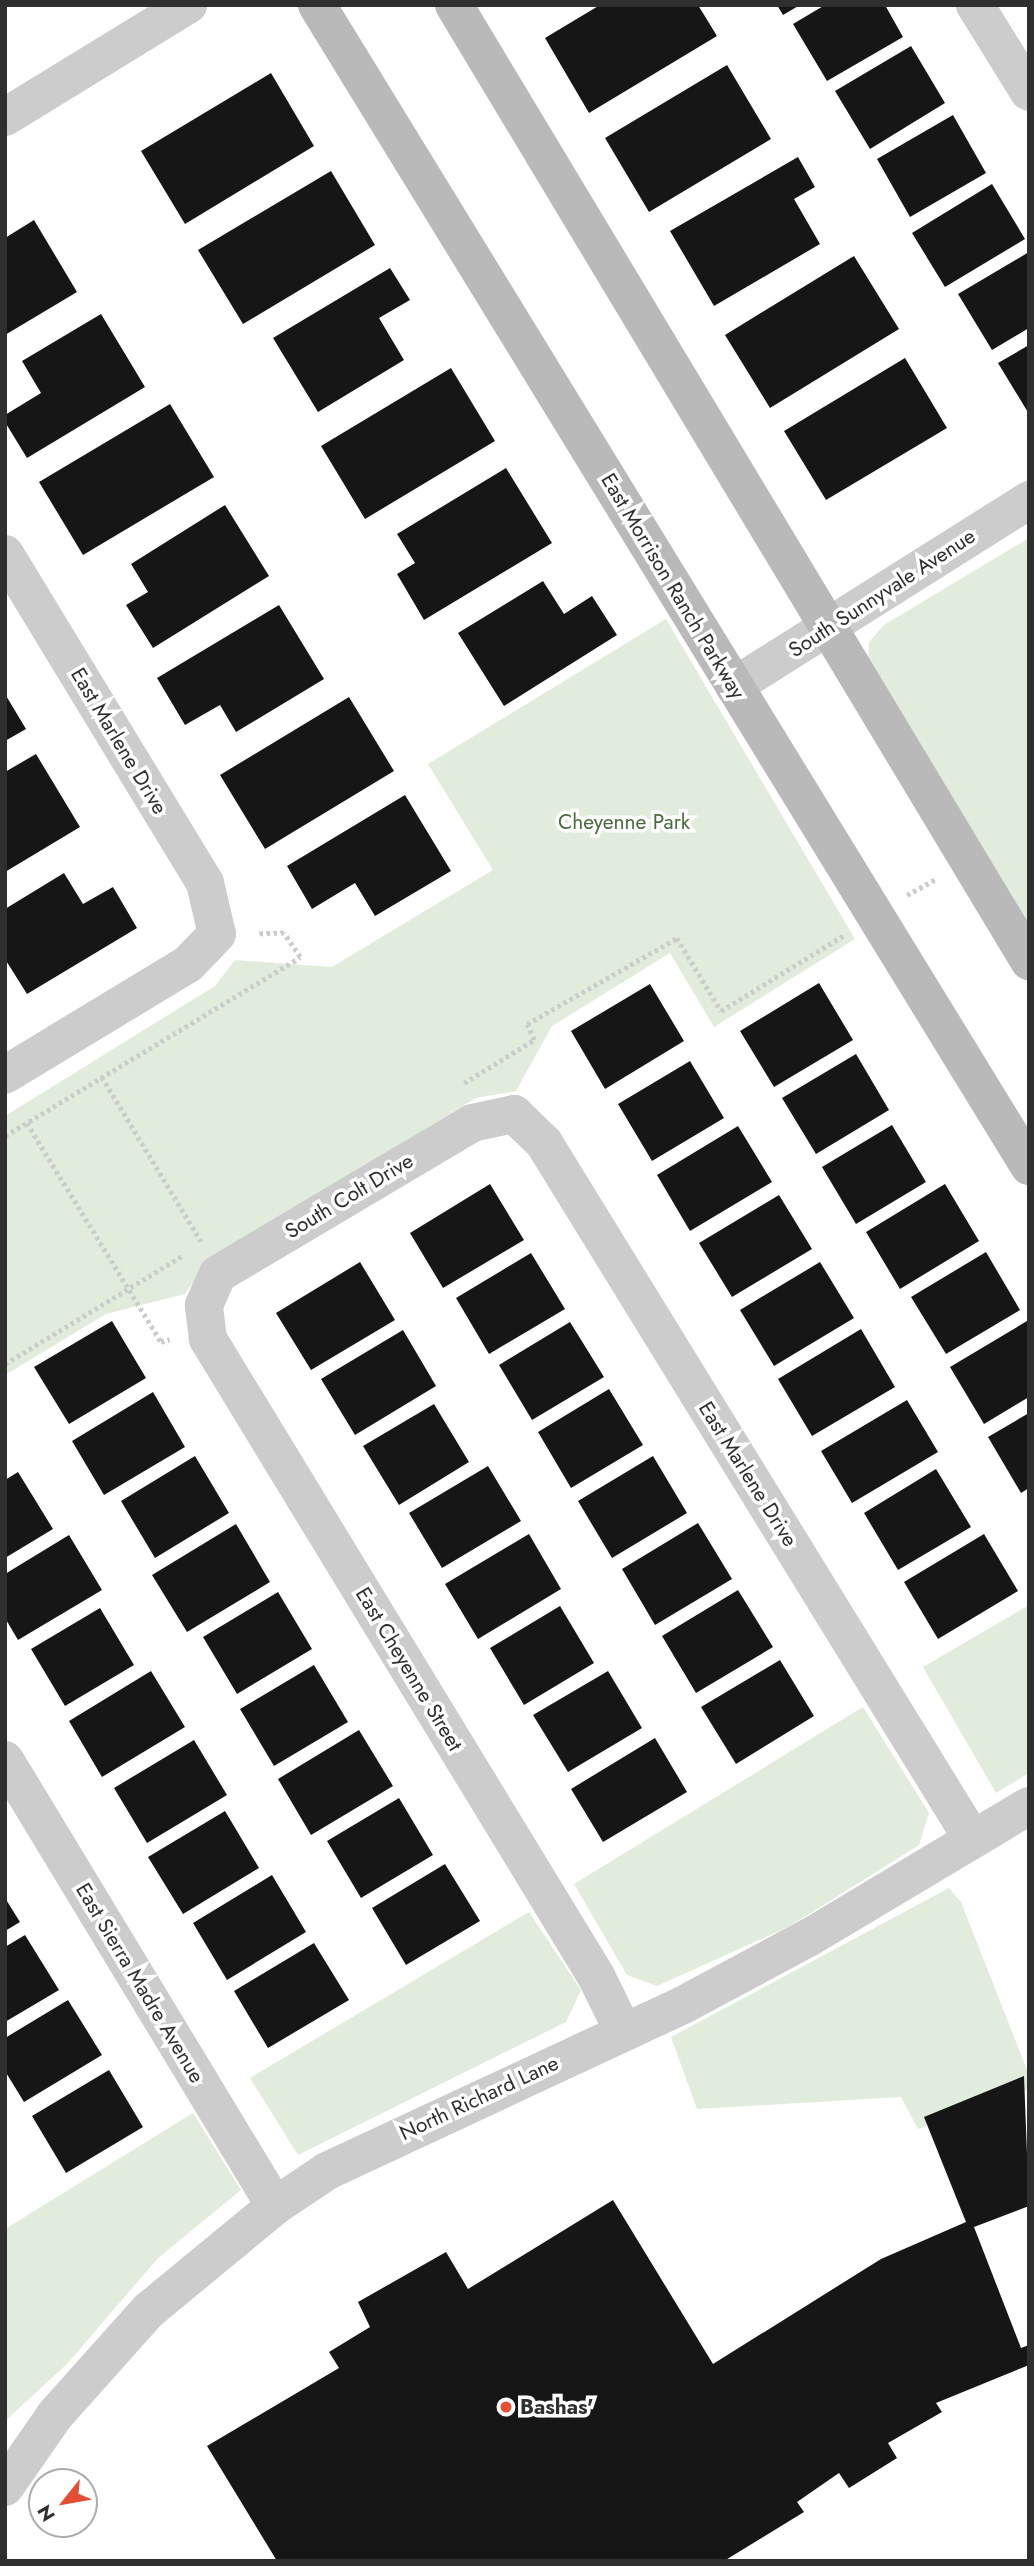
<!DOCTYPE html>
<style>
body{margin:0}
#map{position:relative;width:1034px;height:2566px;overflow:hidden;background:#fff;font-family:Jost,sans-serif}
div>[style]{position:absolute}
.green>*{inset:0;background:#e2ecdd}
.building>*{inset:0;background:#161616}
.path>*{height:4.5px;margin-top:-2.25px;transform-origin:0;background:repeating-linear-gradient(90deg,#ccc 0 3.5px,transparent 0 7px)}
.street>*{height:38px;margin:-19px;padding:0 19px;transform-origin:19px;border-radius:19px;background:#ccc}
.secondary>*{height:38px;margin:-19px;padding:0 19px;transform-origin:19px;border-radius:19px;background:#b9b9b9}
.dots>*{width:19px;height:19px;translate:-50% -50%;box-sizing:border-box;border:4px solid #fff;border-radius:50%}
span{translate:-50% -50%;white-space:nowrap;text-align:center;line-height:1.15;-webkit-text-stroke:7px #fff;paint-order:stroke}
.street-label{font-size:21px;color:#2f2f2f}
.park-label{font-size:21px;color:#486a3c}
.poi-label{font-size:21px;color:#2f2f2f;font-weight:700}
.left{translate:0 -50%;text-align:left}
.frame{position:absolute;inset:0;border:7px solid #2f2f2f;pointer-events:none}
.north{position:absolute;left:28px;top:2468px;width:70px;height:70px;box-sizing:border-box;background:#fff;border:2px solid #acacac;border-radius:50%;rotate:239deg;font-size:19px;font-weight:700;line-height:28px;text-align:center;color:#2f2f2f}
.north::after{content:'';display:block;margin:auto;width:24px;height:32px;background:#e44e33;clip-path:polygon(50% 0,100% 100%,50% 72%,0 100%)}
</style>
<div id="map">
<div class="green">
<div style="clip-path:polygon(1029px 538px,1029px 937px,868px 662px,869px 642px,884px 625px)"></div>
<div style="clip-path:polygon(666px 619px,855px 939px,714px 1027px,670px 953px,552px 1026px,516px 1091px,476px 1098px,210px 1259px,185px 1294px,106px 1314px,5px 1375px,5px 1116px,215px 986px,235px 960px,332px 967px,493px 870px,428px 764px)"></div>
<div style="clip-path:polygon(1029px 1605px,1029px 1773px,996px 1793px,923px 1667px)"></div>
<div style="clip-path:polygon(863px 1707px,929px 1813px,919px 1845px,790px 1926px,657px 1986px,627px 1975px,574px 1884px)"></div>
<div style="clip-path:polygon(949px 1888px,961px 1902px,1029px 2075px,1029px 2089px,918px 2129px,901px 2097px,697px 2109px,671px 2037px)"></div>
<div style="clip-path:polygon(529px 1912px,581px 1990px,566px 2022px,298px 2155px,250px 2078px)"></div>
<div style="clip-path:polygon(193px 2113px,241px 2190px,158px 2258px,67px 2364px,5px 2421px,5px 2229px)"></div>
</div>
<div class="building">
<div style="clip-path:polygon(600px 5px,698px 5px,717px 36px,589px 113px,545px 38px)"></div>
<div style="clip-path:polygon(777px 5px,800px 5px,783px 15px)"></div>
<div style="clip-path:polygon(825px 5px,885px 5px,903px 37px,827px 81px,793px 24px)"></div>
<div style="clip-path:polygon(911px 46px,945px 103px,870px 149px,835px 91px)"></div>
<div style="clip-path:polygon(727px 65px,771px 139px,649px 212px,605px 138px)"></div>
<div style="clip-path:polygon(271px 73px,314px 146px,185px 224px,141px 151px)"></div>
<div style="clip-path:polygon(953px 115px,986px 173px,910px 217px,877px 159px)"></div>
<div style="clip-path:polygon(798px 157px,815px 187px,794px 199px,820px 244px,714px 306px,670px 231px)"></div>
<div style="clip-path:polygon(331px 171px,375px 245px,243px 324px,198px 250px)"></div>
<div style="clip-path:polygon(992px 184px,1025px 239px,945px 287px,912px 233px)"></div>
<div style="clip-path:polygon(34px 220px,77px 292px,5px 335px,5px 238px)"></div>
<div style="clip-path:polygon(1029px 252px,1029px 328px,992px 350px,958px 294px)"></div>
<div style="clip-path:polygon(854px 256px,899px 329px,770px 408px,725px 335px)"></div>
<div style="clip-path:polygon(390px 268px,410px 300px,379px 318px,404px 360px,318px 412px,273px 338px)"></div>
<div style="clip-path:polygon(101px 314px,145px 387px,27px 458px,5px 422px,5px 415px,41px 393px,22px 361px)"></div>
<div style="clip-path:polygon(1029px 345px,1029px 414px,998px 363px)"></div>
<div style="clip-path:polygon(905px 358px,947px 428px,826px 500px,784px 431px)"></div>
<div style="clip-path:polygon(451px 368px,495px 441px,365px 519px,321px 446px)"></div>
<div style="clip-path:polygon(170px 404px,214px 477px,83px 555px,39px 482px)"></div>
<div style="clip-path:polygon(506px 468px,552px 543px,424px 620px,397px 574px,415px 563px,397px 534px)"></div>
<div style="clip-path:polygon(225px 505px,269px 576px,153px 648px,126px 605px,148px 592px,131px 564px)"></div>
<div style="clip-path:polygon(543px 581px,564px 614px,592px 596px,617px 635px,504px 706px,458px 633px)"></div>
<div style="clip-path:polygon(279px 605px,324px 679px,236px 732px,220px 705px,185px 725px,157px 678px)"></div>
<div style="clip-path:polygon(5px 694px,26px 729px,5px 741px)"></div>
<div style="clip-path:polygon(349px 697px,394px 771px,265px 849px,220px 775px)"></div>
<div style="clip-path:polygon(36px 754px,80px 827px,5px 872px,5px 772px)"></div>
<div style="clip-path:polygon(405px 795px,451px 871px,375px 916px,355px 883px,312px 909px,287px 866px)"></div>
<div style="clip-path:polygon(64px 873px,83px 904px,113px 887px,137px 928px,27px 994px,5px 959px,5px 909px)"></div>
<div style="clip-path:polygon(819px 983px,853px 1040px,774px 1087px,740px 1031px)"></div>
<div style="clip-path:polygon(650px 984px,684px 1041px,605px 1089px,571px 1031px)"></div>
<div style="clip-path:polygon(856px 1054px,889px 1110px,816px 1154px,782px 1098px)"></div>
<div style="clip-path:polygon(690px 1061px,724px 1118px,652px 1161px,618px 1104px)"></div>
<div style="clip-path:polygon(892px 1125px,926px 1182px,856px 1224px,822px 1167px)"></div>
<div style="clip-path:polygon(738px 1126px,772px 1182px,690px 1231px,657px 1175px)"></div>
<div style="clip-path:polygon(490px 1184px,524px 1240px,443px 1288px,410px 1233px)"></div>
<div style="clip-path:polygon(945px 1184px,979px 1241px,900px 1289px,866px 1232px)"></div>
<div style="clip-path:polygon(779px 1195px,812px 1249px,732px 1297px,699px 1243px)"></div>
<div style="clip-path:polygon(986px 1252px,1020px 1310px,946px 1354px,911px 1297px)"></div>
<div style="clip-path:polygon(531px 1253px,565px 1309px,489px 1354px,456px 1298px)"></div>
<div style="clip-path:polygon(360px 1262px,395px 1320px,311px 1370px,276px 1313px)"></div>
<div style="clip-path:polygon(820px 1262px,854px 1318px,774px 1366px,740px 1310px)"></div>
<div style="clip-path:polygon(112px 1321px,146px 1378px,69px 1424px,34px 1367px)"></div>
<div style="clip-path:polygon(1027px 1321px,1029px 1397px,984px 1424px,950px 1367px)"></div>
<div style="clip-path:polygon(570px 1322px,604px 1377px,532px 1420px,499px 1365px)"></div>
<div style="clip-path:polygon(861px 1329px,895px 1387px,812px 1436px,778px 1379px)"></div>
<div style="clip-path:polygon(403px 1330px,436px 1386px,355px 1435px,321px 1379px)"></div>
<div style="clip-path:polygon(609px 1389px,643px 1445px,571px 1488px,538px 1432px)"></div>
<div style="clip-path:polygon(153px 1392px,185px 1447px,104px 1495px,72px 1441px)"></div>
<div style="clip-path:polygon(907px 1400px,938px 1452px,852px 1503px,821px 1451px)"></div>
<div style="clip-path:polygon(434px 1404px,469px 1462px,399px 1505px,363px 1446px)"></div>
<div style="clip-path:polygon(1029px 1413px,1029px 1488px,1021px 1493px,988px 1437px)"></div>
<div style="clip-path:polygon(195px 1456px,229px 1513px,155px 1558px,121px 1501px)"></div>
<div style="clip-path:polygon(653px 1456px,687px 1513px,612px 1558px,578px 1501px)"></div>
<div style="clip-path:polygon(488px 1466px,521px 1521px,442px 1568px,409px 1513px)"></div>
<div style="clip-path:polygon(936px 1469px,971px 1527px,898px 1570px,864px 1513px)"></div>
<div style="clip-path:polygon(18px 1472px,53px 1529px,5px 1558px,5px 1480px)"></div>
<div style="clip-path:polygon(698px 1523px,732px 1579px,655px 1625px,622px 1569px)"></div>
<div style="clip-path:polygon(236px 1524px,270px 1582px,187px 1632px,152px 1575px)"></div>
<div style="clip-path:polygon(529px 1534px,561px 1589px,478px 1639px,445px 1584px)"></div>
<div style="clip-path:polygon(984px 1534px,1018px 1591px,938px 1639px,904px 1582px)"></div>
<div style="clip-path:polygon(69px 1535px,102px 1590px,18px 1640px,5px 1618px,5px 1574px)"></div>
<div style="clip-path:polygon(738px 1590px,773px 1647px,696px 1693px,662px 1636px)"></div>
<div style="clip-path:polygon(278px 1592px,312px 1649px,237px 1694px,203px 1637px)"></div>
<div style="clip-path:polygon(560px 1606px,594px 1663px,524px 1705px,490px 1648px)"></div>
<div style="clip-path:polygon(100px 1608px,134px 1665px,65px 1706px,31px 1649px)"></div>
<div style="clip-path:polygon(780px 1660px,814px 1716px,736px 1764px,701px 1707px)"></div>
<div style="clip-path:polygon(314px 1665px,348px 1722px,274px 1766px,240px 1709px)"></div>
<div style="clip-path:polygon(151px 1671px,185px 1727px,102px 1777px,69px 1721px)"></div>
<div style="clip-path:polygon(608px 1671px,642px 1728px,568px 1772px,533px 1715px)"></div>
<div style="clip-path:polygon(359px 1730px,393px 1786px,311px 1835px,278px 1779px)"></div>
<div style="clip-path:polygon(655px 1738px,687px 1792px,603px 1842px,571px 1789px)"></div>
<div style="clip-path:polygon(194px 1740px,227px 1795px,147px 1843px,114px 1788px)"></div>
<div style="clip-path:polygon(399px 1798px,433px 1855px,361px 1898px,327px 1841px)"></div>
<div style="clip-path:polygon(225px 1811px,259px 1868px,183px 1914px,148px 1857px)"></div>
<div style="clip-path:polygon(445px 1864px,480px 1921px,406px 1965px,372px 1908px)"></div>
<div style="clip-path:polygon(272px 1875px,306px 1932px,227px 1980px,193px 1923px)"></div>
<div style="clip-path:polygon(5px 1898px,20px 1922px,5px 1931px)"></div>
<div style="clip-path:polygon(25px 1935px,59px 1990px,5px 2022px,5px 1947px)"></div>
<div style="clip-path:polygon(314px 1943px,349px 2000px,268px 2048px,234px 1991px)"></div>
<div style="clip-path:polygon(68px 2000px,102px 2055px,24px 2102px,5px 2071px,5px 2038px)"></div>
<div style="clip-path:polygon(109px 2070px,143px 2127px,66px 2173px,32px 2116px)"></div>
<div style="clip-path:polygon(1024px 2076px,1029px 2206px,974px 2227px,1021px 2348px,1029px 2345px,1029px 2365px,936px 2403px,942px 2412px,888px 2443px,897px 2458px,849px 2488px,839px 2473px,797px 2502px,804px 2512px,724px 2561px,277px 2561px,207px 2446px,339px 2368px,329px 2352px,370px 2327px,358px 2302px,446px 2252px,468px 2289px,613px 2200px,713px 2364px,881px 2259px,966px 2222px,924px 2117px)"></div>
</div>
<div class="path">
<div style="left:907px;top:895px;width:33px;rotate:-29deg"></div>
<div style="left:102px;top:1077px;width:192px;rotate:58.9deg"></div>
<div style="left:464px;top:1083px;width:82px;rotate:-31.6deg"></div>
<div style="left:534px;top:1040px;width:17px;rotate:-114deg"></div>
<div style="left:527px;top:1024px;width:173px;rotate:-29.8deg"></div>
<div style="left:677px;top:938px;width:85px;rotate:58.9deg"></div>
<div style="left:721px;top:1011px;width:145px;rotate:-31.7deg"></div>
<div style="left:27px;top:1123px;width:257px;rotate:58.5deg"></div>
<div style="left:161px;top:1342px;width:9px;rotate:-18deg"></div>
<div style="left:5px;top:1136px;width:345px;rotate:-31.2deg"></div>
<div style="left:300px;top:957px;width:29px;rotate:-124deg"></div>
<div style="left:284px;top:933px;width:28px;rotate:178deg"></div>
<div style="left:5px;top:1364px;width:207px;rotate:-31.4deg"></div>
</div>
<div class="street">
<div style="left:975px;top:5px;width:102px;rotate:58.2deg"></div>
<div style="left:5px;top:117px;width:215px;rotate:-31.5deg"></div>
<div style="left:5px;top:554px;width:385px;rotate:58.7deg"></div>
<div style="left:205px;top:883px;width:52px;rotate:76.8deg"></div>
<div style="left:217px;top:934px;width:42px;rotate:134deg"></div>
<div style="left:188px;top:964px;width:214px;rotate:148.8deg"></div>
<div style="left:734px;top:686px;width:349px;rotate:-32.2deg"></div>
<div style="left:5px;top:1760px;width:521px;rotate:58.81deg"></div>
<div style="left:623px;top:2031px;width:61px;rotate:-116.1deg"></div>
<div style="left:596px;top:1976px;width:746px;rotate:-121.35deg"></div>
<div style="left:208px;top:1339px;width:34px;rotate:-97deg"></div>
<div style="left:204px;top:1305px;width:34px;rotate:-66deg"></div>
<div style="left:218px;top:1274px;width:295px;rotate:-30.7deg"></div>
<div style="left:472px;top:1123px;width:43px;rotate:-12.1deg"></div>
<div style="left:514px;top:1114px;width:42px;rotate:44deg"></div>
<div style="left:544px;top:1143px;width:818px;rotate:58.39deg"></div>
<div style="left:5px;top:2487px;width:88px;rotate:-55.2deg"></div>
<div style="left:55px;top:2415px;width:141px;rotate:-48.2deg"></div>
<div style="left:149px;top:2310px;width:163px;rotate:-39.5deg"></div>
<div style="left:275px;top:2206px;width:63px;rotate:-33.9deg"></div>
<div style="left:327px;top:2171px;width:393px;rotate:-25deg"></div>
<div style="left:683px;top:2005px;width:144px;rotate:-28.2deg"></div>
<div style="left:810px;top:1937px;width:255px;rotate:-30.9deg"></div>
</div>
<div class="secondary">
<div style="left:317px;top:5px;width:1362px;rotate:58.48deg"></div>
<div style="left:454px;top:5px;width:1116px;rotate:58.97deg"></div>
</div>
<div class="dots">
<div style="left:506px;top:2407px;background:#e44e33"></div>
</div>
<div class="street-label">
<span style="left:673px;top:586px;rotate:59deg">East Morrison Ranch Parkway</span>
<span style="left:882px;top:593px;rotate:-33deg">South Sunnyvale Avenue</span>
<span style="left:119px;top:741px;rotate:59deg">East Marlene Drive</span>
<span style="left:349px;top:1196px;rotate:-31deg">South Colt Drive</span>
<span style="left:748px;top:1474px;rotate:58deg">East Marlene Drive</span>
<span style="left:409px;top:1669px;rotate:59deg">East Cheyenne Street</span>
<span style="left:140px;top:1983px;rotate:59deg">East Sierra Madre Avenue</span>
<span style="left:479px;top:2098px;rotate:-25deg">North Richard Lane</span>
</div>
<div class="park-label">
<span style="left:624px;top:822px">Cheyenne Park</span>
</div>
<div class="poi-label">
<span class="left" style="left:520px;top:2407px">Bashas'</span>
</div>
<div class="frame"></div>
<div class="north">N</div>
</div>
